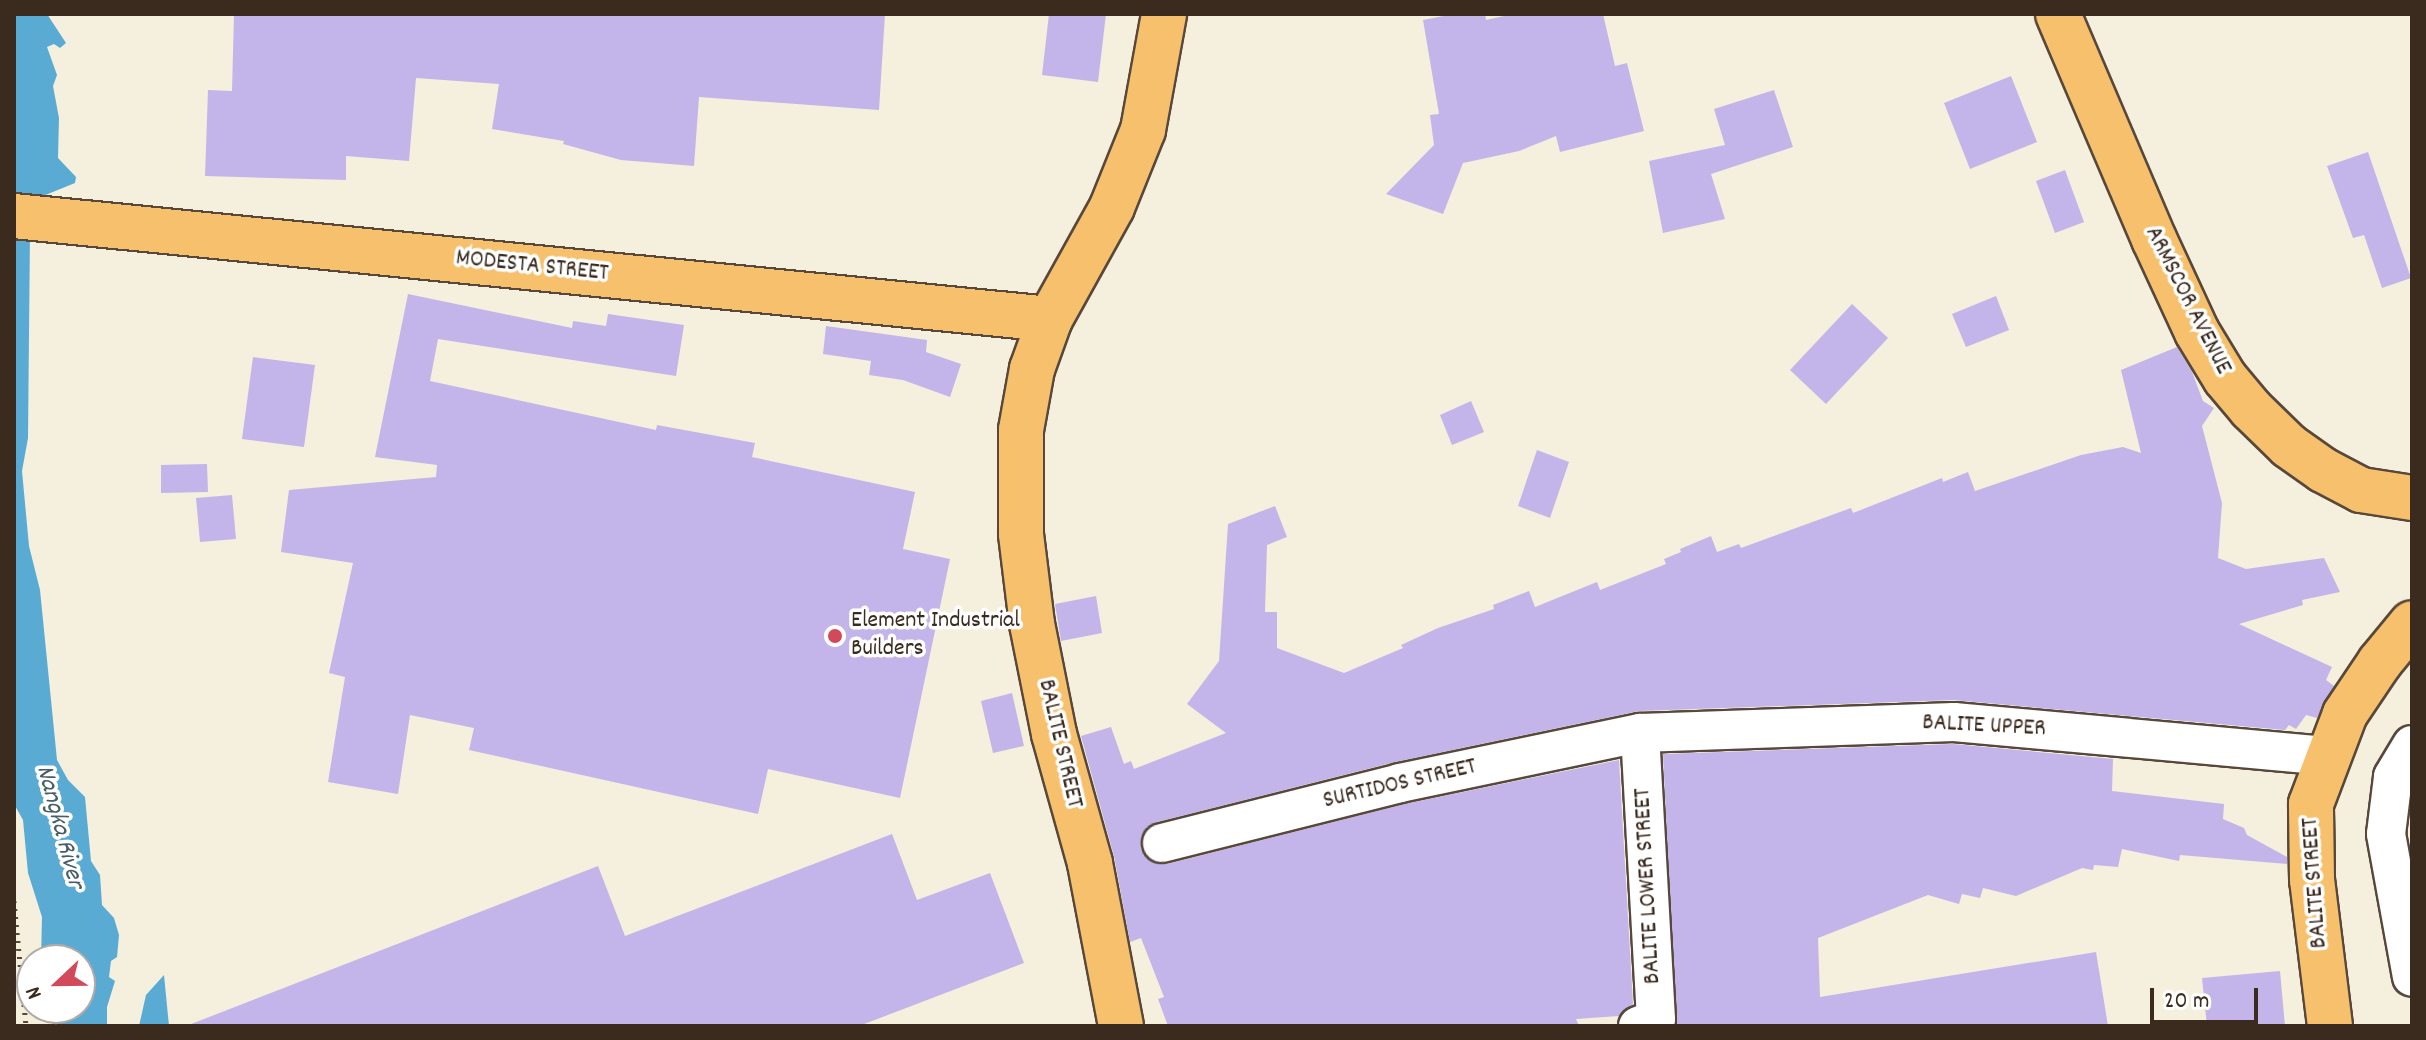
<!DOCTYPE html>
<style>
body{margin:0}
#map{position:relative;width:2426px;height:1040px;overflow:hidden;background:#f5efdd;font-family:Dekko,sans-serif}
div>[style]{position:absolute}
.water>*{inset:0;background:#59abd4}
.building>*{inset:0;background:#c3b5e9}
.path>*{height:5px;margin-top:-2.5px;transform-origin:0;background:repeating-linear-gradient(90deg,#57483b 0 2px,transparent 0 8px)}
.roads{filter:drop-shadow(2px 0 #57483b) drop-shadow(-2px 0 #57483b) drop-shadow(0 2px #57483b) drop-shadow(0 -2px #57483b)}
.minor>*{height:38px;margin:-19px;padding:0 19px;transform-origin:19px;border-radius:19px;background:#fff}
.major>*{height:44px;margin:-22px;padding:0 22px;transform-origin:22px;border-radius:22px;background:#f7c06c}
.dots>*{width:22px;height:22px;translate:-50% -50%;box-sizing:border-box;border:4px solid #fff;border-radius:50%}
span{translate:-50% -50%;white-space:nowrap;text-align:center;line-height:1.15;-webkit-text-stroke:7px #fff;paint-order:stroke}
.street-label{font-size:24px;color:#3b2a1e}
.poi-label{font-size:24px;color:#3b2a1e}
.left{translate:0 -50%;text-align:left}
.water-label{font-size:26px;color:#475e67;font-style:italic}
.frame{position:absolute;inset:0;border:16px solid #3b2a1e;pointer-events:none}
.north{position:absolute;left:16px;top:944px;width:80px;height:80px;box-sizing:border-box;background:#fff;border:2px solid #b1aaa5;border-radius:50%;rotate:248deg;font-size:22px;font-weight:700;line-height:32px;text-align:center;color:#3b2a1e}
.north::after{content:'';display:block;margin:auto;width:28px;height:36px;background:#d1495b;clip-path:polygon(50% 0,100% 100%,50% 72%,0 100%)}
.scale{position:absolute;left:2150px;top:988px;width:108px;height:36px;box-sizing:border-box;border:4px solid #3b2a1e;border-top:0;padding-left:10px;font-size:24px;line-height:28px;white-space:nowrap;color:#3b2a1e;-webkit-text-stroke:6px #fff;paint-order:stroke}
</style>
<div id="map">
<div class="water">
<div style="clip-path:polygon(14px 14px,47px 14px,66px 43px,60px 48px,54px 44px,47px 47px,57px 75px,53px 86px,59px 118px,58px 158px,76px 177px,75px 183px,43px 196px,30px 231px,28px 438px,22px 471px,29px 546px,40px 590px,57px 760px,68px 780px,85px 797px,91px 861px,100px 875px,102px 905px,114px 918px,119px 935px,117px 957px,111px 961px,109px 977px,115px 981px,107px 1007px,107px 1026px,53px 1026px,51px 1008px,80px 1008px,80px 960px,41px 960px,42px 917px,28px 873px,23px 820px,14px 804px)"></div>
<div style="clip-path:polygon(164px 975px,169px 1026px,139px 1026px,146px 995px)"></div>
</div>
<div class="building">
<div style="clip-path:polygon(234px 14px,885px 14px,879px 110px,699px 97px,694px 166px,621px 160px,563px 144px,564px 141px,492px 129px,499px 84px,416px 78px,409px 161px,346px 156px,346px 180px,205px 176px,208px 90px,232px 91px)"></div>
<div style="clip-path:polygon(1049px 14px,1106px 14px,1098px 82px,1042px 75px)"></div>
<div style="clip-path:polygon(1454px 14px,1485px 14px,1486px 20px,1513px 14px,1603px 14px,1615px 66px,1627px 63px,1644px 131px,1560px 152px,1556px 136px,1519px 151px,1463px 163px,1443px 214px,1386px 194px,1434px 145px,1430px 115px,1439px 114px,1423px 20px)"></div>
<div style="clip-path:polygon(2011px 76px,2037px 142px,1970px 169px,1944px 103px)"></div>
<div style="clip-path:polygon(1774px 90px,1793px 147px,1711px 174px,1725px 219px,1663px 233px,1649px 161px,1725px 145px,1714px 109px)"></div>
<div style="clip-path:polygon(2368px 152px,2411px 278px,2382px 288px,2364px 235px,2353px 238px,2327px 166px)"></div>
<div style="clip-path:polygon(2065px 170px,2084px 222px,2055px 233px,2036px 181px)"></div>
<div style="clip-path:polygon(408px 294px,572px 328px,573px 321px,606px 326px,608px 314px,684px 325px,676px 376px,438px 339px,430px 381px,656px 430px,657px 425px,755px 443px,752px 457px,915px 492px,903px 549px,950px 559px,900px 798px,768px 769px,758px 814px,469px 750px,474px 728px,410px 715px,398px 794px,328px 782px,345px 677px,329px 673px,353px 563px,281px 552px,289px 490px,436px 477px,437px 465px,375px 457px)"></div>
<div style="clip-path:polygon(1996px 296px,2009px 330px,1966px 347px,1952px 314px)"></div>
<div style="clip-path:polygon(1852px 304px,1888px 338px,1826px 404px,1790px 370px)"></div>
<div style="clip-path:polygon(826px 326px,927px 340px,926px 352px,961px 364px,950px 397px,903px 380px,869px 375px,871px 361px,823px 354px)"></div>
<div style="clip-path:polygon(2177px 347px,2192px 372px,2203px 401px,2214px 408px,2202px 426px,2222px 503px,2218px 558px,2246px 569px,2324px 558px,2340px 592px,2302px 600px,2303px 605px,2239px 624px,2332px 667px,2326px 680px,2334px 686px,2317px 718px,2306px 715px,2296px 729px,2289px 725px,2285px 730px,1953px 700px,1639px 711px,1395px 762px,1157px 822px,1146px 828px,1141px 848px,1147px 859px,1167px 864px,1405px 804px,1619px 760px,1633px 1004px,1619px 1016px,1576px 1019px,1579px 1026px,1168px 1026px,1158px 999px,1164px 997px,1141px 938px,1130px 942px,1114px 856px,1081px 736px,1111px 727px,1124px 764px,1131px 761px,1134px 769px,1226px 733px,1187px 704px,1219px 661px,1228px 524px,1275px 506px,1287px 537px,1267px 545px,1265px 612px,1277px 612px,1277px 648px,1344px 673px,1403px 648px,1401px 645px,1438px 628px,1494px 609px,1493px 605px,1529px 591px,1535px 607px,1597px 582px,1600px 590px,1666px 564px,1664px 559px,1681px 552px,1680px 549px,1711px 536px,1717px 552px,1739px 544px,1741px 548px,1851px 508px,1853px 513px,1942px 478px,1943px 482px,1968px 472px,1975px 491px,2081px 455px,2123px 447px,2141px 453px,2121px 370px)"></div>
<div style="clip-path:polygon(253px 357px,315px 365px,304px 447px,242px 439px)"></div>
<div style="clip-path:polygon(1471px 401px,1484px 432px,1452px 445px,1440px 415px)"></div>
<div style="clip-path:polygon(1537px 450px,1569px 462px,1550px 518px,1518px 506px)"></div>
<div style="clip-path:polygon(207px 464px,208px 492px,161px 493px,161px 465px)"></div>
<div style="clip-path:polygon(232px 495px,236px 539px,200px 542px,196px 498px)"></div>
<div style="clip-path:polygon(1096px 596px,1102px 633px,1061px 641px,1055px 604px)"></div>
<div style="clip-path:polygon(1012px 693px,1024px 746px,993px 753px,981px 701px)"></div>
<div style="clip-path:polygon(1953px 744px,2113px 759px,2112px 791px,2224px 804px,2223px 819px,2244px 828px,2247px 835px,2287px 857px,2287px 864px,2180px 855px,2179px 861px,2122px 849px,2118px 867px,2094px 865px,2093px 870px,2082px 868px,2016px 896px,1983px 888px,1980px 898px,1962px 894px,1959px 904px,1928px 895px,1818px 938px,1820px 997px,2096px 952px,2108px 1026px,1676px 1026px,1663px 754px)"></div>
<div style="clip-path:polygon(892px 834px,917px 900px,990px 873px,1024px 963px,859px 1026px,186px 1026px,598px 866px,625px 936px)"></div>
<div style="clip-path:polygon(2280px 971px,2285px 1026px,2207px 1026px,2202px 978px)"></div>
</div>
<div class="path">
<div style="left:14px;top:901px;width:126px;rotate:84.5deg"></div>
</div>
<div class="roads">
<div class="minor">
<div style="left:2412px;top:745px;width:37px;rotate:121deg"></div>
<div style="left:2393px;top:777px;width:57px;rotate:97deg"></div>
<div style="left:2386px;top:834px;width:145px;rotate:79.7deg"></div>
<div style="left:1162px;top:843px;width:245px;rotate:-14.1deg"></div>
<div style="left:1400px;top:783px;width:245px;rotate:-11.8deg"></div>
<div style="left:1640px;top:733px;width:314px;rotate:-2deg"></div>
<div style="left:1954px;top:722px;width:376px;rotate:5.2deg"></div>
<div style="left:1638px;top:1026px;width:19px;rotate:-21deg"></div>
<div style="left:1656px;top:1019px;width:286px;rotate:-93.2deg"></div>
</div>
<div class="major">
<div style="left:2058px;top:14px;width:245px;rotate:66.9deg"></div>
<div style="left:2154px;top:239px;width:102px;rotate:65.2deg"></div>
<div style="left:2197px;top:332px;width:54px;rotate:58.7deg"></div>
<div style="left:2225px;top:378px;width:40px;rotate:50deg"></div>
<div style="left:2251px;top:409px;width:53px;rotate:44.2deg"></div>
<div style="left:2289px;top:446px;width:42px;rotate:35.2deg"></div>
<div style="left:2323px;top:470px;width:43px;rotate:27.8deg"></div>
<div style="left:2361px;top:490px;width:52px;rotate:8.9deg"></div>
<div style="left:14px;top:216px;width:1041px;rotate:5.68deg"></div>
<div style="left:1121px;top:1026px;width:166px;rotate:-100.8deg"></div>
<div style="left:1090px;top:863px;width:134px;rotate:-105.6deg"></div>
<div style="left:1054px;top:734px;width:112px;rotate:-101.3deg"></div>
<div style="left:1032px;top:624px;width:91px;rotate:-97deg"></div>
<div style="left:1021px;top:534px;width:104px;rotate:-90deg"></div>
<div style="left:1021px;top:430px;width:62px;rotate:-79.8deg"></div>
<div style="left:1032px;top:369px;width:53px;rotate:-70.2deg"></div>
<div style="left:1050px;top:319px;width:128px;rotate:-61deg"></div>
<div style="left:1112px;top:207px;width:83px;rotate:-68.1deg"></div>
<div style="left:1143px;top:130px;width:118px;rotate:-79.7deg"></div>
<div style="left:2330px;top:1026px;width:147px;rotate:-97deg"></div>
<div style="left:2312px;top:880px;width:76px;rotate:-90.8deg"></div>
<div style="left:2311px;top:804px;width:96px;rotate:-69.3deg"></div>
<div style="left:2345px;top:714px;width:63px;rotate:-56.1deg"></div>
<div style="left:2380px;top:662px;width:50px;rotate:-50.6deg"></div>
</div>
</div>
<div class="dots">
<div style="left:835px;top:636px;background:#d1495b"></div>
</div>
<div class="street-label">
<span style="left:532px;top:267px;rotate:6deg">MODESTA STREET</span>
<span style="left:2187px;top:301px;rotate:63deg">ARMSCOR AVENUE</span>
<span style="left:1984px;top:727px;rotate:3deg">BALITE UPPER</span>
<span style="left:1059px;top:744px;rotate:77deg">BALITE STREET</span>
<span style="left:1400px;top:785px;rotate:-13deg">SURTIDOS STREET</span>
<span style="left:2316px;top:883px;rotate:-94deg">BALITE STREET</span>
<span style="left:1649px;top:886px;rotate:-93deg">BALITE LOWER STREET</span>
</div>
<div class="poi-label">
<span class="left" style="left:851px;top:636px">Element Industrial<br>Builders</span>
</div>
<div class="water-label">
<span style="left:59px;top:827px;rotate:75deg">Nangka River</span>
</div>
<div class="frame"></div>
<div class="north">N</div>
<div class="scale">20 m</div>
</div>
